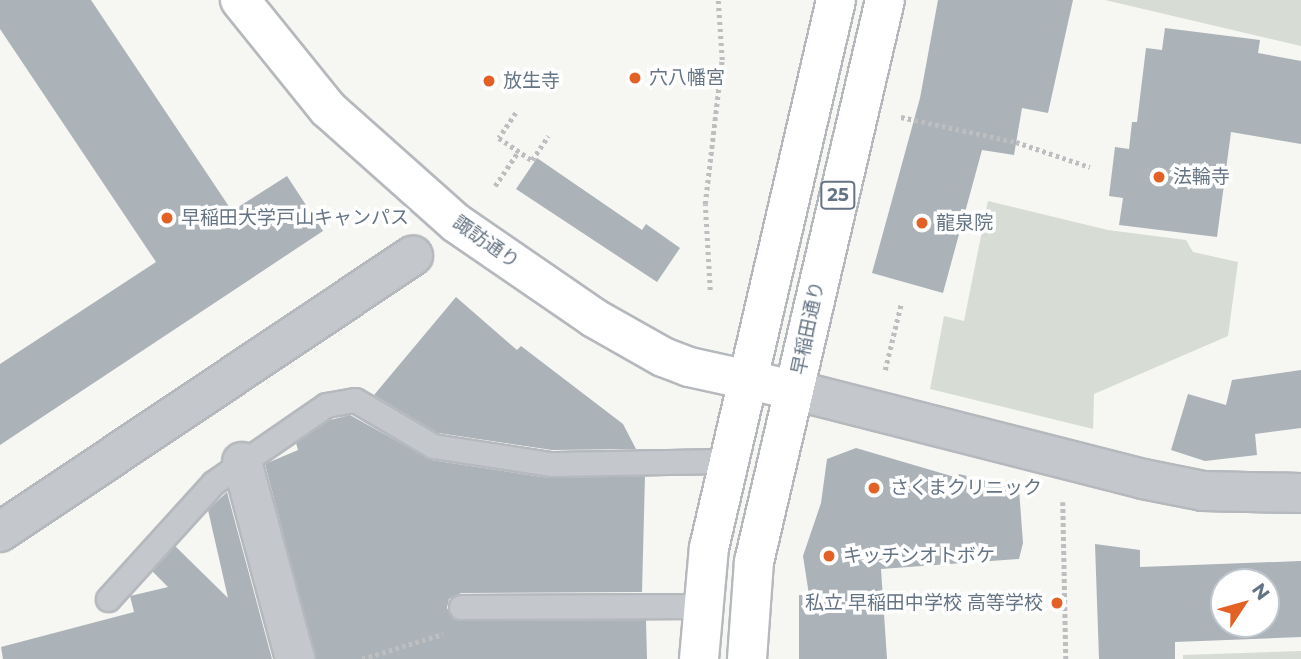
<!DOCTYPE html>
<meta charset="utf-8">
<style>
body{margin:0}
#map{position:relative;width:1301px;height:659px;overflow:hidden;background:#f6f6f3;font-family:Montserrat,"Noto Sans JP",sans-serif}
div>[style]{position:absolute}
.green>*{inset:0;background:#d7ddd4}
.building>*{inset:0;background:#abb2b8}
.path>*{height:4.5px;margin-top:-2.25px;transform-origin:0;background:repeating-linear-gradient(90deg,#bcbec0 0 3.5px,transparent 0 7px)}
.roads{filter:drop-shadow(2px 0 #b5b9bd) drop-shadow(-2px 0 #b5b9bd) drop-shadow(0 2px #b5b9bd) drop-shadow(0 -2px #b5b9bd)}
.lane>*{height:23px;margin:-11.5px;padding:0 11.5px;transform-origin:11.5px;border-radius:11.5px;background:#c4c7cb}
.street>*{height:38px;margin:-19px;padding:0 19px;transform-origin:19px;border-radius:19px;background:#c4c7cb}
.primary>*{height:38px;margin:-19px;padding:0 19px;transform-origin:19px;border-radius:19px;background:#fff}
.dots>*{width:19px;height:19px;translate:-50% -50%;box-sizing:border-box;border:4px solid #fff;border-radius:50%}
span{translate:-50% -50%;white-space:nowrap;text-align:center;line-height:1.15;-webkit-text-stroke:7px #fff;paint-order:stroke}
.shield-label span{padding:2px 5px;background:#fff;border:2px solid;border-radius:5px;-webkit-text-stroke-width:0}
.shield-label{font-size:18px;color:#657484;font-weight:700}
.poi-label{font-size:19px;color:#657484}
.left{translate:0 -50%;text-align:left}
.right{translate:-100% -50%;text-align:right}
.street-label{font-size:19px;color:#657484}
.north{position:absolute;left:1210px;top:568px;width:70px;height:70px;box-sizing:border-box;background:#fff;border:2px solid #c1c7ce;border-radius:50%;rotate:54deg;font-size:19px;font-weight:700;line-height:28px;text-align:center;color:#657484}
.north::after{content:'';display:block;margin:auto;width:24px;height:32px;background:#e46125;clip-path:polygon(50% 0,100% 100%,50% 72%,0 100%)}
</style>
<div id="map">
<div class="green">
<div style="clip-path:polygon(1105px 0,1301px 0,1301px 46px)"></div>
<div style="clip-path:polygon(988px 201px,1108px 230px,1186px 240px,1193px 252px,1238px 262px,1228px 336px,1094px 394px,1093px 429px,930px 389px,944px 316px,964px 321px)"></div>
<div style="clip-path:polygon(1301px 651px,1301px 659px,1183px 659px,1183px 655px)"></div>
</div>
<div class="building">
<div style="clip-path:polygon(0 0,91px 0,232px 211px,287px 176px,323px 231px,0 445px,0 364px,156px 262px,0 29px)"></div>
<div style="clip-path:polygon(938px 0,1073px 0,1048px 113px,1022px 108px,1014px 155px,982px 150px,943px 293px,872px 273px,920px 98px)"></div>
<div style="clip-path:polygon(1165px 28px,1260px 40px,1258px 53px,1301px 61px,1301px 144px,1231px 132px,1217px 237px,1119px 225px,1123px 198px,1109px 196px,1115px 147px,1129px 149px,1132px 122px,1137px 122px,1146px 48px,1162px 50px)"></div>
<div style="clip-path:polygon(537px 158px,642px 230px,646px 224px,680px 248px,657px 282px,516px 189px)"></div>
<div style="clip-path:polygon(456px 297px,517px 350px,521px 346px,623px 424px,636px 449px,552px 450px,438px 433px,374px 395px)"></div>
<div style="clip-path:polygon(1301px 370px,1301px 428px,1255px 434px,1257px 455px,1205px 461px,1171px 450px,1188px 394px,1226px 405px,1232px 380px)"></div>
<div style="clip-path:polygon(350px 415px,431px 460px,549px 478px,645px 476px,642px 592px,461px 593px,449px 599px,447px 608px,454px 619px,461px 621px,646px 620px,647px 659px,316px 659px,265px 464px,298px 450px,296px 443px,330px 420px)"></div>
<div style="clip-path:polygon(856px 448px,958px 478px,959px 474px,1019px 489px,1023px 543px,1019px 559px,881px 569px,887px 659px,799px 659px,799px 595px,809px 595px,803px 556px,821px 503px,827px 459px)"></div>
<div style="clip-path:polygon(227px 492px,272px 659px,3px 659px,1px 647px,134px 612px,130px 596px,168px 587px,152px 571px,175px 546px,228px 598px,208px 510px)"></div>
<div style="clip-path:polygon(evenodd,1095px 544px,1140px 550px,1140px 567px,1301px 561px,1301px 637px,1175px 642px,1175px 659px,1099px 659px,1095px 544px,1224px 582px,1266px 582px,1266px 624px,1224px 624px,1224px 582px)"></div>
</div>
<div class="path">
<div style="left:516px;top:113px;width:30px;rotate:124deg"></div>
<div style="left:499px;top:138px;width:40px;rotate:34deg"></div>
<div style="left:532px;top:160px;width:29px;rotate:-56deg"></div>
<div style="left:901px;top:117px;width:118px;rotate:12.3deg"></div>
<div style="left:1016px;top:142px;width:78px;rotate:18.7deg"></div>
<div style="left:495px;top:186px;width:41px;rotate:-55.9deg"></div>
<div style="left:710px;top:290px;width:86px;rotate:-93.3deg"></div>
<div style="left:705px;top:204px;width:145px;rotate:-83.3deg"></div>
<div style="left:722px;top:60px;width:60px;rotate:-93.8deg"></div>
<div style="left:885px;top:370px;width:68px;rotate:-76.4deg"></div>
<div style="left:1063px;top:502px;width:157px;rotate:88.9deg"></div>
<div style="left:362px;top:659px;width:85px;rotate:-17.2deg"></div>
</div>
<div class="roads">
<div class="lane">
<div style="left:108px;top:599px;width:156px;rotate:-47.8deg"></div>
<div style="left:213px;top:483px;width:137px;rotate:-34.6deg"></div>
<div style="left:326px;top:405px;width:29px;rotate:-10deg"></div>
<div style="left:355px;top:400px;width:91px;rotate:30.5deg"></div>
<div style="left:433px;top:446px;width:119px;rotate:8.7deg"></div>
<div style="left:551px;top:464px;width:176px;rotate:-1deg"></div>
<div style="left:461px;top:607px;width:240px;rotate:-0.2deg"></div>
</div>
<div class="street">
<div style="left:794px;top:390px;width:360px;rotate:14.3deg"></div>
<div style="left:1143px;top:479px;width:61px;rotate:11.3deg"></div>
<div style="left:1203px;top:491px;width:98px;rotate:1.2deg"></div>
<div style="left:242px;top:462px;width:204px;rotate:74.9deg"></div>
<div style="left:0;top:532px;width:497px;rotate:-33.8deg"></div>
</div>
<div class="primary">
<div style="left:240px;top:0;width:140px;rotate:51.1deg"></div>
<div style="left:328px;top:109px;width:171px;rotate:41.7deg"></div>
<div style="left:456px;top:223px;width:168px;rotate:34.5deg"></div>
<div style="left:594px;top:318px;width:79px;rotate:29.5deg"></div>
<div style="left:663px;top:357px;width:28px;rotate:21deg"></div>
<div style="left:689px;top:367px;width:107px;rotate:12.4deg"></div>
<div style="left:699px;top:659px;width:111px;rotate:-84.9deg"></div>
<div style="left:709px;top:548px;width:563px;rotate:-76.95deg"></div>
<div style="left:747px;top:659px;width:97px;rotate:-85.9deg"></div>
<div style="left:754px;top:562px;width:577px;rotate:-76.88deg"></div>
</div>
</div>
<div class="dots">
<div style="left:635px;top:78px;background:#e46125"></div>
<div style="left:489px;top:81px;background:#e46125"></div>
<div style="left:1159px;top:177px;background:#e46125"></div>
<div style="left:167px;top:218px;background:#e46125"></div>
<div style="left:922px;top:223px;background:#e46125"></div>
<div style="left:874px;top:488px;background:#e46125"></div>
<div style="left:829px;top:556px;background:#e46125"></div>
<div style="left:1057px;top:603px;background:#e46125"></div>
</div>
<div class="shield-label">
<span style="left:838px;top:195px">25</span>
</div>
<div class="poi-label">
<span class="left" style="left:649px;top:78px">穴八幡宮</span>
<span class="left" style="left:503px;top:81px">放生寺</span>
<span class="left" style="left:1173px;top:177px">法輪寺</span>
<span class="left" style="left:181px;top:218px">早稲田大学戸山キャンパス</span>
<span class="left" style="left:936px;top:223px">龍泉院</span>
<span class="left" style="left:890px;top:488px">さくまクリニック</span>
<span class="left" style="left:843px;top:556px">キッチンオトボケ</span>
<span class="right" style="left:1043px;top:603px">私立 早稲田中学校 高等学校</span>
</div>
<div class="street-label">
<span style="left:486px;top:242px;rotate:35deg">諏訪通り</span>
<span style="left:808px;top:328px;rotate:-78deg">早稲田通り</span>
</div>
<div class="north">N</div>
</div>
